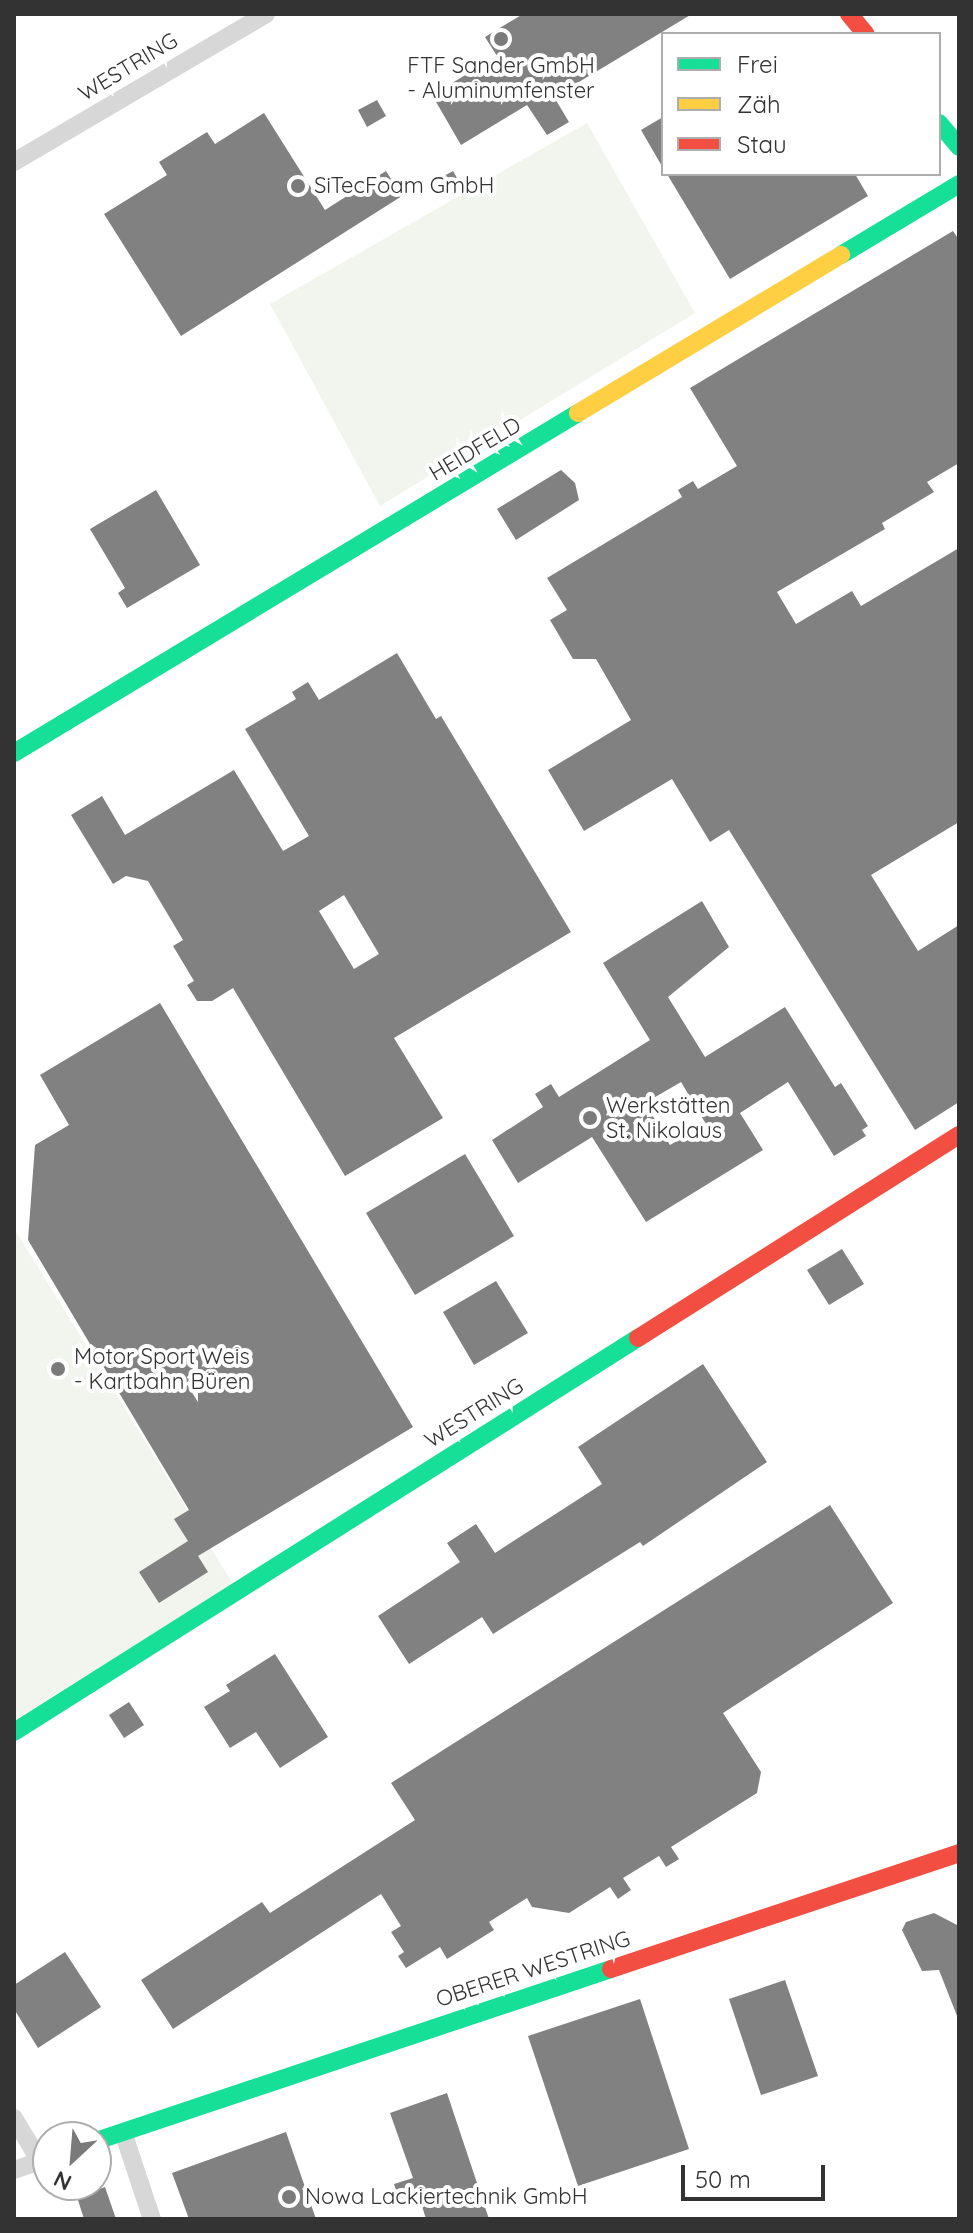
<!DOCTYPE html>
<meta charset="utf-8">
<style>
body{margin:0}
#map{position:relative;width:973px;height:2233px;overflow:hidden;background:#fff;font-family:Quicksand,sans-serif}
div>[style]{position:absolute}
.green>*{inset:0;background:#f1f5ed}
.building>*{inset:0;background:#818181}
.street>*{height:18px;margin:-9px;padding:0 9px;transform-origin:9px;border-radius:9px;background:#d7d7d7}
.fast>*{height:18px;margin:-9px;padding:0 9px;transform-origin:9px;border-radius:9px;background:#16e098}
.slow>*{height:18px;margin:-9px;padding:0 9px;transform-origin:9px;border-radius:9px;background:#ffcf43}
.jam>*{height:18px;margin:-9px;padding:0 9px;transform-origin:9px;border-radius:9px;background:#f24e42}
.dots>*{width:22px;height:22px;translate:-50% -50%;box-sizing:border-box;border:4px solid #fff;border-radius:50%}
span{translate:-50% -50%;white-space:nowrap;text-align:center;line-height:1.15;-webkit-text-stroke:8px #fff;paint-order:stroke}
.poi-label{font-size:22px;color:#333}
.left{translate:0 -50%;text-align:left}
.street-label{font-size:22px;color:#333}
.frame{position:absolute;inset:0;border:16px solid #333;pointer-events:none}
.legend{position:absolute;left:661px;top:32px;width:280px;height:144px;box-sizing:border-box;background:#fff;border:2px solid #adadad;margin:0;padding:10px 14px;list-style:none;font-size:24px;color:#333}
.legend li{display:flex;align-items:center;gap:16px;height:40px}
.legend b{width:40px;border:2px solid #adadad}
.north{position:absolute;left:32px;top:2121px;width:80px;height:80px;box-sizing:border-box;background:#fff;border:2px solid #adadad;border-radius:50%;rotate:206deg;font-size:22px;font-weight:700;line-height:32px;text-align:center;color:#333}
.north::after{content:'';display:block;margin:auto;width:28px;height:36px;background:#7a7a7a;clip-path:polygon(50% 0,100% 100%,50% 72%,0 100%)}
.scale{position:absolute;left:681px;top:2165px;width:144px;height:36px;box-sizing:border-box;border:4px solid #333;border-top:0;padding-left:10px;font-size:24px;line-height:28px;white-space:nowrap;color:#333;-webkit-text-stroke:6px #fff;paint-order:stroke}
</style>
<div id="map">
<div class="green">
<div style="clip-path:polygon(587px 123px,695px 313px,380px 506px,270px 304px)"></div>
<div style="clip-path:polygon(14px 1228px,233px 1584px,14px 1720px)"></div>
</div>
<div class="building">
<div style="clip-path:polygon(523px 14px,692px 14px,554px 97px,569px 122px,547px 135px,527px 105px,461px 145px,432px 95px,497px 56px,485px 37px)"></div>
<div style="clip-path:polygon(377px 100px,386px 116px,367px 127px,358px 110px)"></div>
<div style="clip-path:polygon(264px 113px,325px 210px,386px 171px,402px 196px,181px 336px,104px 214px,167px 175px,159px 162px,207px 132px,215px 144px)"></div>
<div style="clip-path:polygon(663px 117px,663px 168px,641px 130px)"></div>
<div style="clip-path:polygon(453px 171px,460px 183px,440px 195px,433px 182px)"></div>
<div style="clip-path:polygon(667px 174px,855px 174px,868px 196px,730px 279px)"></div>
<div style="clip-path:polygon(953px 231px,959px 240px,959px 463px,927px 482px,934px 492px,882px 523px,885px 529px,777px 592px,796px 624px,852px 591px,861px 606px,959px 548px,959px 822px,871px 875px,918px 951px,959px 925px,959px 1102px,915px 1130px,729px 830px,710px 842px,672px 779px,584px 831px,548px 770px,631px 720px,596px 659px,573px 659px,550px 620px,567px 610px,547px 578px,682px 497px,678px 490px,693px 481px,698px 489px,737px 466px,690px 388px)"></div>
<div style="clip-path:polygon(561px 470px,575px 483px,579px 500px,516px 540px,497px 509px)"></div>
<div style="clip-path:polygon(156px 490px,200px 565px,127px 608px,118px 593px,125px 588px,90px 529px)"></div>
<div style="clip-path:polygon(evenodd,397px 653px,436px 719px,441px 716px,571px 932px,394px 1038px,443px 1118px,345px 1176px,233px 988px,212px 1001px,197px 1001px,187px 985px,194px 981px,173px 946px,183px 940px,148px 881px,126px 876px,113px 884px,71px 815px,102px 796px,125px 835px,234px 770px,283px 851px,309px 836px,245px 729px,296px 699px,292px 692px,308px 682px,319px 700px,397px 653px,344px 895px,379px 954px,354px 969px,319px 911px,344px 895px)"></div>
<div style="clip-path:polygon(evenodd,702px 901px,729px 947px,668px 997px,705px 1057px,785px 1007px,835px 1087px,841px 1083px,868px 1126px,862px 1130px,866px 1136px,834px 1156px,788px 1082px,740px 1113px,763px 1150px,646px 1222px,592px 1137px,518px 1183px,492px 1140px,543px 1107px,535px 1094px,551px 1084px,559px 1097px,650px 1040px,603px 963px,702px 901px,681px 1082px,706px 1124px,670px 1145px,645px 1103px,681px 1082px)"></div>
<div style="clip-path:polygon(160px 1003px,413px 1427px,198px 1556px,208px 1572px,159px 1603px,139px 1572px,188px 1541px,174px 1519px,189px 1510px,28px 1240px,35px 1145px,69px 1125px,40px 1075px)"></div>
<div style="clip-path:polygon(465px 1154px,514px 1236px,415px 1295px,366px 1213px)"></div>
<div style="clip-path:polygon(842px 1249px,864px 1284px,829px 1305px,807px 1270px)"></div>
<div style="clip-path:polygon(496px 1281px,528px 1333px,474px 1365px,443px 1312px)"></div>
<div style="clip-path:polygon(703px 1364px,767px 1462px,643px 1546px,640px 1542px,493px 1634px,482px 1617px,409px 1664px,378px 1616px,460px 1562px,447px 1543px,476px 1524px,495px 1553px,602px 1484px,578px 1447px)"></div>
<div style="clip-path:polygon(830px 1505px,893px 1603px,723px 1713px,761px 1772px,757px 1793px,671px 1847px,679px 1859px,666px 1867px,659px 1856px,623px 1878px,631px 1890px,618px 1899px,610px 1887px,569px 1913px,532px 1907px,527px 1898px,489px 1922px,494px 1930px,447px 1959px,440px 1947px,406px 1968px,398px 1956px,404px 1952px,391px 1932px,401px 1926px,381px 1894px,173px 2029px,141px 1980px,262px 1902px,270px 1913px,415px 1820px,391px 1783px)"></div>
<div style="clip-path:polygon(275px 1654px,328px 1737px,280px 1768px,256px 1732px,230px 1748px,204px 1707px,230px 1691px,226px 1685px)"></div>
<div style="clip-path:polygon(129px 1702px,144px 1725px,124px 1738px,109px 1715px)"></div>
<div style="clip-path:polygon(934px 1913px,959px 1926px,959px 2021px,939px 1970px,922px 1971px,902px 1930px,906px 1922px)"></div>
<div style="clip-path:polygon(65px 1952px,101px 2007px,38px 2048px,14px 2009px,14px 1985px)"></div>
<div style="clip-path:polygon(785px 1980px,818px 2076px,761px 2095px,729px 1999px)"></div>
<div style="clip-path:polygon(640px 1999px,689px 2149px,578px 2186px,528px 2036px)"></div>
<div style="clip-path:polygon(447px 2093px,489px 2219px,426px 2219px,418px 2193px,399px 2199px,394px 2184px,413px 2178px,390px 2113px)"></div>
<div style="clip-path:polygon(286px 2132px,316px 2219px,189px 2219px,172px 2173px)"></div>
<div style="clip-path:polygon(105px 2187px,116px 2219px,84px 2219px,77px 2197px)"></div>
</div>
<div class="street">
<div style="left:14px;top:162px;width:292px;rotate:-30.4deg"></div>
<div style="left:14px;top:2118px;width:49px;rotate:59.2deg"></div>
<div style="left:123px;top:2132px;width:92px;rotate:71.6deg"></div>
<div style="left:14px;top:2170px;width:36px;rotate:-19deg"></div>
</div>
<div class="fast">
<div style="left:939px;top:123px;width:31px;rotate:50deg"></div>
<div style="left:841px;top:255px;width:138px;rotate:-31deg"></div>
<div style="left:14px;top:753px;width:659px;rotate:-31.08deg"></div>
<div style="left:14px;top:1732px;width:738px;rotate:-32.27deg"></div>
<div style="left:96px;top:2141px;width:543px;rotate:-18.47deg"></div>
</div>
<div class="slow">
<div style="left:578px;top:413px;width:307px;rotate:-31deg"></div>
</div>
<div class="jam">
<div style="left:849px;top:14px;width:26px;rotate:50deg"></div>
<div style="left:638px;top:1338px;width:380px;rotate:-32.3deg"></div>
<div style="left:611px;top:1969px;width:367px;rotate:-18.4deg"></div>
</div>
<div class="dots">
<div style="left:501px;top:39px;background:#7a7a7a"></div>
<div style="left:298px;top:186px;background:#7a7a7a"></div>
<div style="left:590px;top:1118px;background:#7a7a7a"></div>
<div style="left:58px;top:1369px;background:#7a7a7a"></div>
<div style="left:289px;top:2197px;background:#7a7a7a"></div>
</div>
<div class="poi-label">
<span style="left:501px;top:78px">FTF Sander GmbH<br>- Aluminumfenster</span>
<span class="left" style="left:314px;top:186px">SiTecFoam GmbH</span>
<span class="left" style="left:606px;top:1118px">Werkstätten<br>St. Nikolaus</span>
<span class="left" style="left:74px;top:1369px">Motor Sport Weis<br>- Kartbahn Büren</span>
<span class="left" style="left:305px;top:2197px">Nowa Lackiertechnik GmbH</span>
</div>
<div class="street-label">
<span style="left:128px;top:67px;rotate:-31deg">WESTRING</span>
<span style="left:475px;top:449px;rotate:-31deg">HEIDFELD</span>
<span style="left:474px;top:1413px;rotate:-32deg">WESTRING</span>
<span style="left:533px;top:1969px;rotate:-18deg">OBERER WESTRING</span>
</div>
<div class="frame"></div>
<ul class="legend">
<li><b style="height:10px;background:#16e098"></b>Frei</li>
<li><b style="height:10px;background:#ffcf43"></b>Zäh</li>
<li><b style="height:10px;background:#f24e42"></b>Stau</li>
</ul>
<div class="north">N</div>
<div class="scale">50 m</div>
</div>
